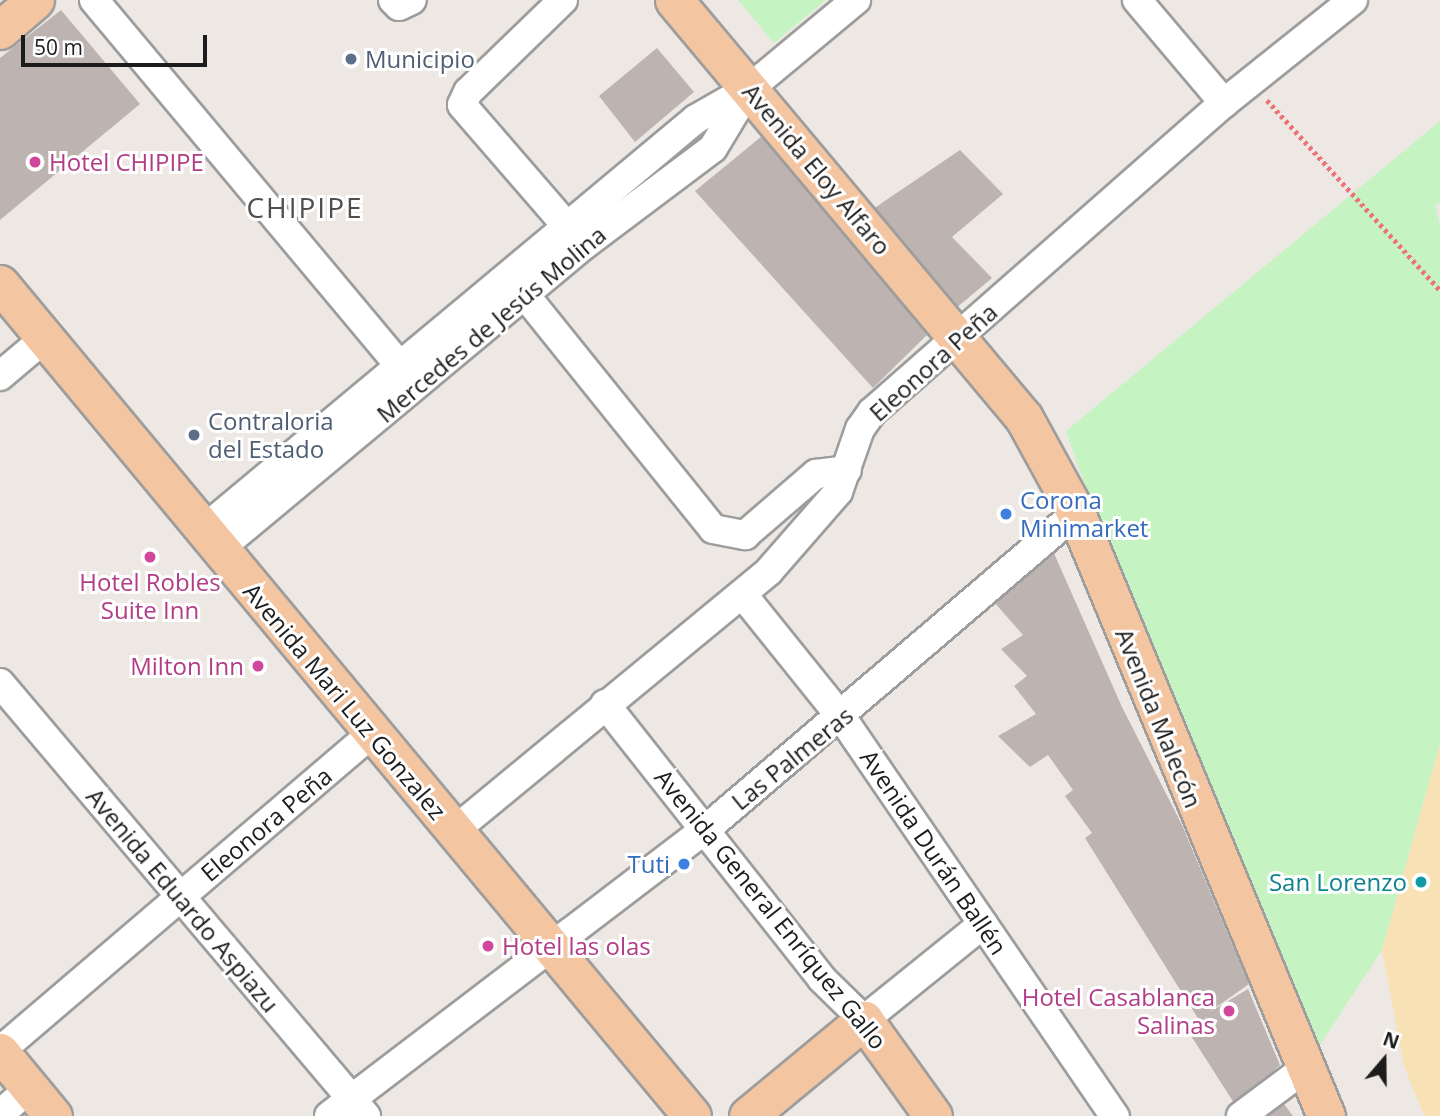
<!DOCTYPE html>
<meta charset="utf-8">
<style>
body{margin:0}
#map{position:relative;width:1440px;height:1116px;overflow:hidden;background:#ede8e3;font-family:"Open Sans",sans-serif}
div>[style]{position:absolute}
.sand>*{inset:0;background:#f8e2b5}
.park>*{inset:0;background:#c5f4c2}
.building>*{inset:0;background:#bdb3b0}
.path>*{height:4.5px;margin-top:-2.25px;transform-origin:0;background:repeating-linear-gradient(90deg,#ee7377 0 3.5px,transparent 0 7px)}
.roads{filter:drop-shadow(2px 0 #9d9d9d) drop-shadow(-2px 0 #9d9d9d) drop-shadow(0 2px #9d9d9d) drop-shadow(0 -2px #9d9d9d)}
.minor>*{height:28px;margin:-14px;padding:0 14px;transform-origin:14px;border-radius:14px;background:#fff}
.major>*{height:37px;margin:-18.5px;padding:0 18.5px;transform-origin:18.5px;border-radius:18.5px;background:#f4c5a1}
.dots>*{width:19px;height:19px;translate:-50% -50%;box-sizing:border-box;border:4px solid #fff;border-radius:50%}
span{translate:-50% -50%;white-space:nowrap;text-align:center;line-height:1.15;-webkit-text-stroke:6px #fff;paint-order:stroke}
.service-label{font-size:24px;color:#4e5e75}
.left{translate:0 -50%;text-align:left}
.hotel-label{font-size:24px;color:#b23c85}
.right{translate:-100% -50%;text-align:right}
.street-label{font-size:24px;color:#1c1c1c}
.shop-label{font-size:24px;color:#366cbe}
.culture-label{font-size:24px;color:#0d838f}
.quarter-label{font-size:28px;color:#4f4f4f;letter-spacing:2px}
.north{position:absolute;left:1349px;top:1025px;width:70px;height:70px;-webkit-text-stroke:5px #fff;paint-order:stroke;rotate:20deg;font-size:19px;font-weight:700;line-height:28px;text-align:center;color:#1c1c1c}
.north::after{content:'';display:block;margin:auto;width:24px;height:32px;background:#1c1c1c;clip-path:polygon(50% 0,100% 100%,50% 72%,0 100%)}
.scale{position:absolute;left:21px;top:35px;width:186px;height:32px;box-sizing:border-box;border:4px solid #1c1c1c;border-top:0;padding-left:9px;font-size:21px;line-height:24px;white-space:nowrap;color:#1c1c1c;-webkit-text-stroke:5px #fff;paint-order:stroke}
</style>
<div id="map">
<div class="sand">
<div style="clip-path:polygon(1440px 743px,1440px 1116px,1424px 1116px,1404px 1066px,1382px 950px)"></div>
</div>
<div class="park">
<div style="clip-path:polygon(738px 0,826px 0,774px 43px)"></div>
<div style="clip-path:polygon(1440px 121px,1440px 203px,1435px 204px,1440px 225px,1440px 743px,1382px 950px,1304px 1069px,1206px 832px,1066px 431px)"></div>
</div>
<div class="building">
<div style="clip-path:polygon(61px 10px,140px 104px,0 220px,0 58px)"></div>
<div style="clip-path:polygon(657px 48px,694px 92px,635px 142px,599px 96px)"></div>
<div style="clip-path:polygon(762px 136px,928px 334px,873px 388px,695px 191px)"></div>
<div style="clip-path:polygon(960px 150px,1003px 194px,952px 237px,992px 278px,955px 309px,873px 209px)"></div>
<div style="clip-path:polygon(1053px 551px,1122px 707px,1182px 825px,1249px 984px,1208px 1013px,1248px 989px,1280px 1065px,1236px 1106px,1186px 1028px,1199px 1020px,1085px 838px,1092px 833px,1065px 796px,1073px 790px,1048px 755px,1030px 767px,998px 736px,1036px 714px,1014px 686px,1027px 676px,1001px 649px,1023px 635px,994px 602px)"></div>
<div style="clip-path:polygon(1281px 1100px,1293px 1116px,1262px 1116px)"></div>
</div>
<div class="path">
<div style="left:1267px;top:100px;width:257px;rotate:47.7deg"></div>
</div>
<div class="roads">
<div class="minor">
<div style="left:94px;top:0;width:497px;rotate:50.1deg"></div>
<div style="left:393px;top:0;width:8px;rotate:45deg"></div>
<div style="left:399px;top:6px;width:14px;rotate:-25deg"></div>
<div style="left:563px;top:0;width:132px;rotate:135.9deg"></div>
<div style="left:468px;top:92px;width:14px;rotate:115deg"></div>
<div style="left:462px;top:105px;width:179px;rotate:49.1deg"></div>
<div style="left:1137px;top:0;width:135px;rotate:49.8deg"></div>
<div style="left:525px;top:295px;width:300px;rotate:51.2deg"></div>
<div style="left:713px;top:529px;width:33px;rotate:11deg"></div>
<div style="left:745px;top:535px;width:94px;rotate:-40.7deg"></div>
<div style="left:816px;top:474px;width:31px;rotate:-7deg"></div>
<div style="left:0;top:376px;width:59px;rotate:-40.2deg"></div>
<div style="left:203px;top:530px;width:642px;rotate:-39.82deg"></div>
<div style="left:696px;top:119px;width:62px;rotate:-29.9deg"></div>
<div style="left:750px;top:88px;width:138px;rotate:-39.7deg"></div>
<div style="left:219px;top:549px;width:475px;rotate:-39.8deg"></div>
<div style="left:584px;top:245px;width:161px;rotate:-36.9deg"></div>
<div style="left:713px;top:148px;width:68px;rotate:-58.9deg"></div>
<div style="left:743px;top:595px;width:158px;rotate:51.2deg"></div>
<div style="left:842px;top:718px;width:483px;rotate:55.6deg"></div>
<div style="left:0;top:683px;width:567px;rotate:49.79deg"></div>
<div style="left:605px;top:704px;width:350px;rotate:51.7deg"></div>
<div style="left:822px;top:979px;width:59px;rotate:44.3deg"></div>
<div style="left:864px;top:1020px;width:153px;rotate:-38.9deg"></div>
<div style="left:454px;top:831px;width:408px;rotate:-39.5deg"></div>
<div style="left:769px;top:571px;width:105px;rotate:-48.9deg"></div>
<div style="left:838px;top:492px;width:67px;rotate:-70.8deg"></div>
<div style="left:860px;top:429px;width:21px;rotate:-55deg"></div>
<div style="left:872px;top:412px;width:468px;rotate:-41.3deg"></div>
<div style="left:1224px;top:103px;width:165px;rotate:-38.6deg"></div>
<div style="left:0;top:1051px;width:489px;rotate:-40.5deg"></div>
<div style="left:0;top:1114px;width:40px;rotate:-41deg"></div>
<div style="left:329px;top:1116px;width:472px;rotate:-37.3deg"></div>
<div style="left:705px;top:830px;width:488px;rotate:-40.5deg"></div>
<div style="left:1241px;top:1116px;width:79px;rotate:-36.7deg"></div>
</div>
<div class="major">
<div style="left:674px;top:0;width:545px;rotate:50.06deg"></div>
<div style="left:1024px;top:418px;width:108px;rotate:61.3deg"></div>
<div style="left:1076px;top:513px;width:653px;rotate:67.48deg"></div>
<div style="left:0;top:30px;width:46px;rotate:-40.6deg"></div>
<div style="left:0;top:284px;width:1082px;rotate:50.25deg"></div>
<div style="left:0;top:1052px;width:83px;rotate:50.4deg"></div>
<div style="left:748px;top:1116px;width:151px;rotate:-39.6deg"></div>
<div style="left:864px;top:1020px;width:118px;rotate:54.3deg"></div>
</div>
</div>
<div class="dots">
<div style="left:351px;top:59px;background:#5c6f8a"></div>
<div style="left:35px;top:162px;background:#d1479c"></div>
<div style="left:194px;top:435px;background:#5c6f8a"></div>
<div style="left:1006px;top:514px;background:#3f7fe0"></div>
<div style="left:150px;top:557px;background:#d1479c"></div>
<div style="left:258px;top:666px;background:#d1479c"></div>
<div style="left:684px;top:864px;background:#3f7fe0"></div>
<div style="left:1421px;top:882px;background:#0f9aa8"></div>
<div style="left:488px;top:946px;background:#d1479c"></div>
<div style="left:1229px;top:1011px;background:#d1479c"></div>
</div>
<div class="service-label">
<span class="left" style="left:365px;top:59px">Municipio</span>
<span class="left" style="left:208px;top:435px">Contraloria<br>del Estado</span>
</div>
<div class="hotel-label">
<span class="left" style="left:49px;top:162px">Hotel CHIPIPE</span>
<span style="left:150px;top:596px">Hotel Robles<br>Suite Inn</span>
<span class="right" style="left:244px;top:666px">Milton Inn</span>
<span class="left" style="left:502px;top:946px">Hotel las olas</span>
<span class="right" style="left:1215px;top:1011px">Hotel Casablanca<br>Salinas</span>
</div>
<div class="street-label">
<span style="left:817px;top:169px;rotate:50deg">Avenida Eloy Alfaro</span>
<span style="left:491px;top:324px;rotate:-40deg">Mercedes de Jesús Molina</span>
<span style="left:933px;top:362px;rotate:-42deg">Eleonora Peña</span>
<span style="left:345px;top:701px;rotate:50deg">Avenida Mari Luz Gonzalez</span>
<span style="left:1159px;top:718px;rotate:68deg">Avenida Malecón</span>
<span style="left:792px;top:758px;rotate:-39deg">Las Palmeras</span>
<span style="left:266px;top:824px;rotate:-40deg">Eleonora Peña</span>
<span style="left:934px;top:852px;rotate:56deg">Avenida Durán Ballén</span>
<span style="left:183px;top:900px;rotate:50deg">Avenida Eduardo Aspiazu</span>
<span style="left:771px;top:909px;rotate:51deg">Avenida General Enríquez Gallo</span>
</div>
<div class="shop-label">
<span class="left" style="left:1020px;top:514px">Corona<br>Minimarket</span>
<span class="right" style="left:670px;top:864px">Tuti</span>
</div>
<div class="culture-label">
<span class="right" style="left:1407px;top:882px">San Lorenzo</span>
</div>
<div class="quarter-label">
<span style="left:305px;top:207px">CHIPIPE</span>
</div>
<div class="north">N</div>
<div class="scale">50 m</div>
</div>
